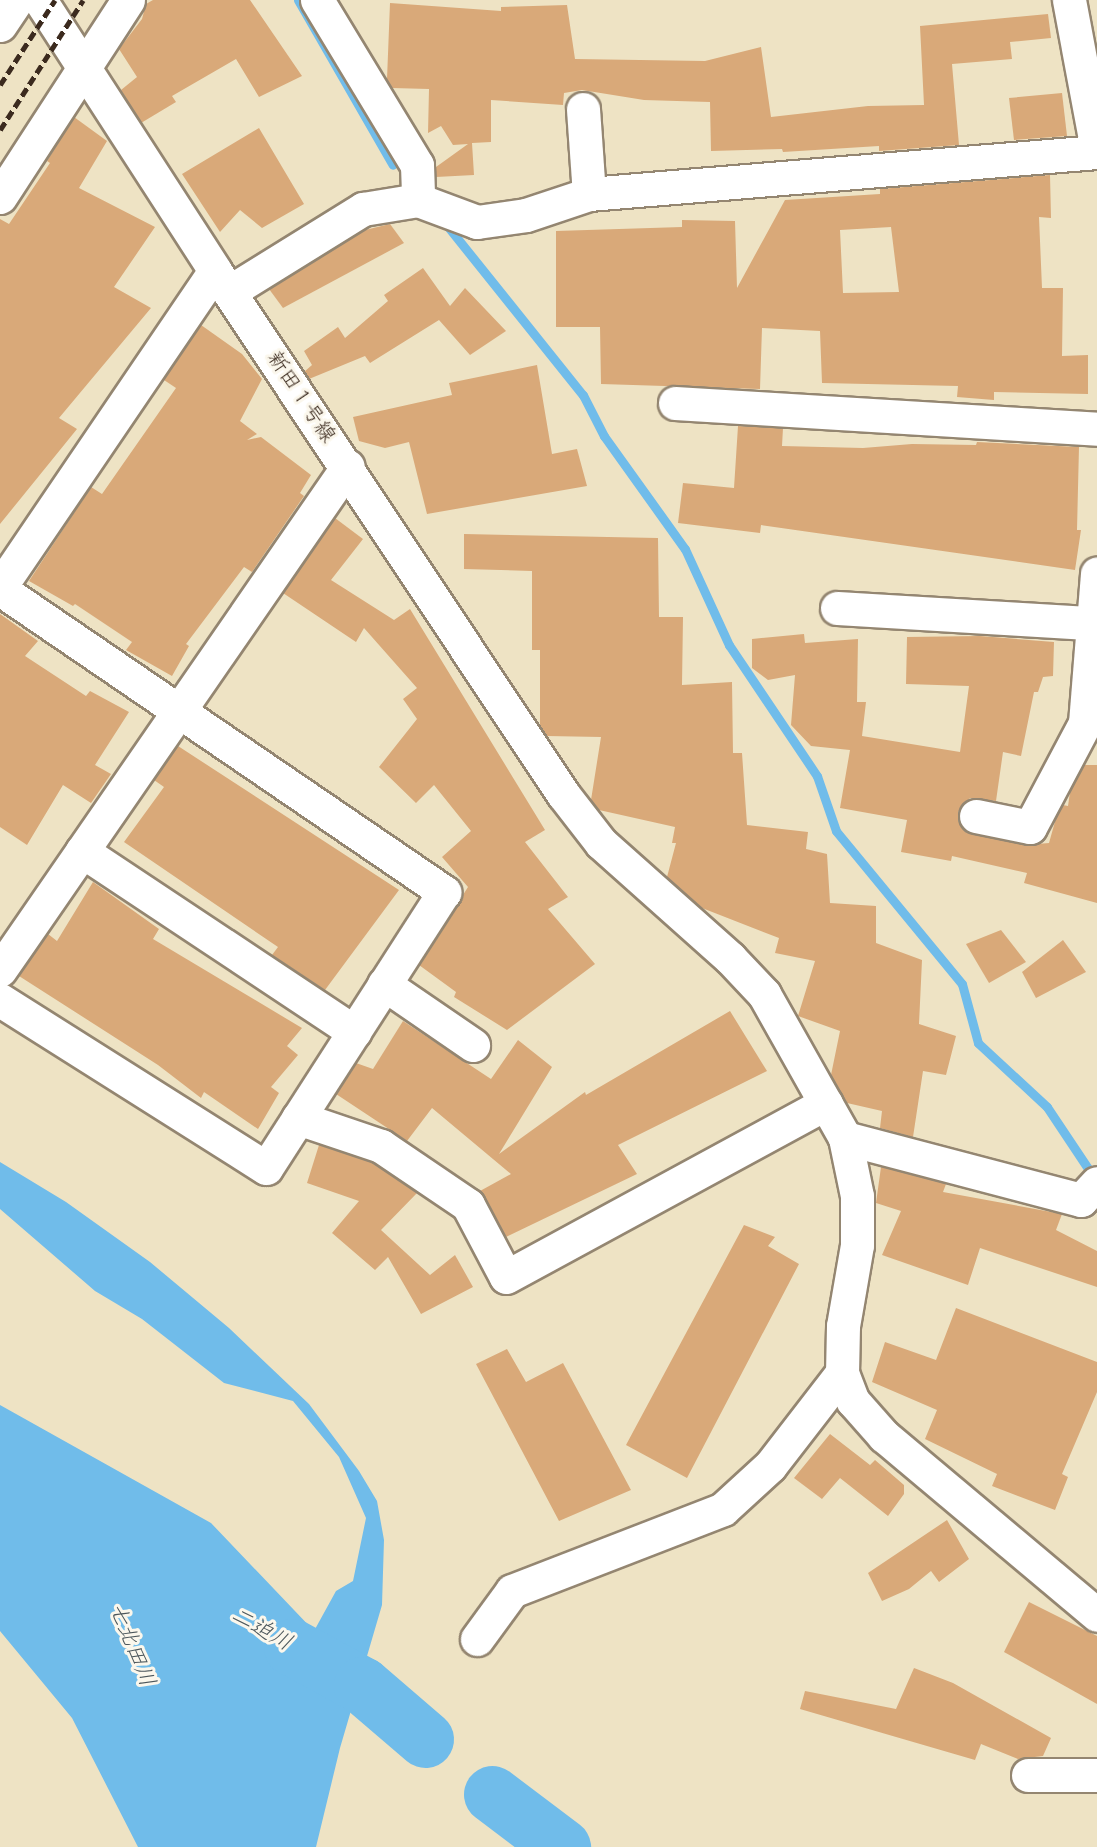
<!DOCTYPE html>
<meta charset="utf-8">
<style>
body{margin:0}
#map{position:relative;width:1097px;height:1847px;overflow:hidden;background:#eee3c4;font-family:Mynerve,"Klee One",sans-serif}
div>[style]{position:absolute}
.water>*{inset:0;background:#70bcea}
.stream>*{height:9px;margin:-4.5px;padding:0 4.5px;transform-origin:4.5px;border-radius:4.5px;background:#70bcea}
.river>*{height:57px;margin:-28.5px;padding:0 28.5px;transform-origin:28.5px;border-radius:28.5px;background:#70bcea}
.building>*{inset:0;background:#d9a979}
.roads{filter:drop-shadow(2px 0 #948671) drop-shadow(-2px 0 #948671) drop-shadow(0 2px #948671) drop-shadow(0 -2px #948671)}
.minor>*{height:33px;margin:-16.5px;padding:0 16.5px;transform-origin:16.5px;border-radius:16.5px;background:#fff}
.tertiary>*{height:33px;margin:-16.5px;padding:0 16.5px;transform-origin:16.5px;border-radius:16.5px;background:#fff}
.rail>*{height:4.5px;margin-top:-2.25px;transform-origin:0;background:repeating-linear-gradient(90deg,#3b2a1e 0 9px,transparent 0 13.5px)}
span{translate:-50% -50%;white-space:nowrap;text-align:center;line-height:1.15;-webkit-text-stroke:6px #fbf7ec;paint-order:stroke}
.street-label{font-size:21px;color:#3b2a1e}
.water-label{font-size:22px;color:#4b565b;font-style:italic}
</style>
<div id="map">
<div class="water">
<div style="clip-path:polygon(0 1162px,66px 1202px,150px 1262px,229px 1328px,309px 1404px,359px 1471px,377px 1501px,384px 1540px,382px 1605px,340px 1748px,316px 1847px,138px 1847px,72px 1718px,0 1631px,0 1405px,211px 1523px,314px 1631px,336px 1591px,353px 1581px,366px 1518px,339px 1457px,293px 1401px,224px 1383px,142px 1319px,95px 1291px,0 1209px)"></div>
</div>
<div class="stream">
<div style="left:298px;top:0;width:190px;rotate:60.1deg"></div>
<div style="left:445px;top:223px;width:221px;rotate:51.3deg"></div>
<div style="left:583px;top:395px;width:46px;rotate:62.9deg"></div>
<div style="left:604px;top:436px;width:139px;rotate:54.4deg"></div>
<div style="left:685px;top:549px;width:106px;rotate:65.4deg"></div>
<div style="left:729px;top:645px;width:158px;rotate:56.1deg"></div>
<div style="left:817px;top:776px;width:58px;rotate:70.9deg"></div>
<div style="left:836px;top:831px;width:198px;rotate:50.5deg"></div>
<div style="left:962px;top:984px;width:61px;rotate:74.8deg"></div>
<div style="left:978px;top:1043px;width:94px;rotate:42.8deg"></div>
<div style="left:1047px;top:1107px;width:87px;rotate:56.3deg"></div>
</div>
<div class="river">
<div style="left:292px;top:1647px;width:80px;rotate:28.5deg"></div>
<div style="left:362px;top:1685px;width:83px;rotate:40.6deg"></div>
<div style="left:492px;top:1794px;width:88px;rotate:37.1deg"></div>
</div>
<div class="building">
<div style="clip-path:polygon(153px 0,250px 0,302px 76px,259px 97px,236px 59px,172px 96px,176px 102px,141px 123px,121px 90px,137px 77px,119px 49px,142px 19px,146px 4px)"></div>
<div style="clip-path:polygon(390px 3px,501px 11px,501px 7px,567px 5px,575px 59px,705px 61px,761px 47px,771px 117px,868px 106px,924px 105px,920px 26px,1048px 14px,1051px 38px,1010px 42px,1012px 59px,952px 64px,959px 145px,879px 151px,879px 146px,783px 152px,782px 149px,711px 151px,710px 102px,644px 100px,582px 90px,564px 93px,563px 105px,491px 100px,491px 142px,472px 143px,474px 175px,436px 177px,436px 167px,468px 144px,453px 145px,441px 126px,428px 133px,429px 89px,392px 88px,387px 79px)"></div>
<div style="clip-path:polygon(1062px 93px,1067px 136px,1014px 140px,1009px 98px)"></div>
<div style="clip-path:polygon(74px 117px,107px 141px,79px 188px,155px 227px,114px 287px,151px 308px,59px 418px,77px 429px,0 524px,0 219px,9px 224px,50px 163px,47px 161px)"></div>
<div style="clip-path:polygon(259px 128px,304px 204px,262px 228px,240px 210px,220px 232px,182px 174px)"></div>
<div style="clip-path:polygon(evenodd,1050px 175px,1051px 218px,1039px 217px,1042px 288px,1063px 288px,1062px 356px,1088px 355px,1088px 394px,994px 392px,994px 400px,957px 397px,958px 386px,822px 383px,820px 331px,762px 328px,760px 389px,601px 384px,600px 327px,556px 327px,556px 231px,682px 227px,682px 220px,735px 221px,737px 288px,785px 200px,880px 194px,880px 189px,1050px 175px,891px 227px,899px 292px,843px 293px,840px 230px,891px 227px)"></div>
<div style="clip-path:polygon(390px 224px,404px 243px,283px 308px,269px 289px,365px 230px)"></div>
<div style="clip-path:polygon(423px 268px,450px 306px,465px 288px,506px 331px,470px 355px,439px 320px,370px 363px,365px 356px,309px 379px,304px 372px,312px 365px,304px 351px,338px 327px,345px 338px,388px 301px,384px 295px)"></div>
<div style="clip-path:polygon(201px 325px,242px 354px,262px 379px,240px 421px,257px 434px,247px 440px,261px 437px,311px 475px,300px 493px,304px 496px,252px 572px,244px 567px,186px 644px,189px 646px,172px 676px,126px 650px,132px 642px,75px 604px,73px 606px,29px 581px,91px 487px,102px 494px,176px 388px,164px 380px)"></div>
<div style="clip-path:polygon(537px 365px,552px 454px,577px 449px,587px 486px,427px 514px,409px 442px,385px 448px,359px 441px,353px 417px,452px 395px,449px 383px)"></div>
<div style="clip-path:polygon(738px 426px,783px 428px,782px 446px,863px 448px,912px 444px,976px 445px,977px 442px,1079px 447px,1077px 530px,1081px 530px,1075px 570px,761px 525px,760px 533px,678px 523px,683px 483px,734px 488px)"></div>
<div style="clip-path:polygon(335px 518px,363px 539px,331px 580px,394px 620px,410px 609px,545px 830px,525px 842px,568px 897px,548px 909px,595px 964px,507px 1030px,454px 997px,456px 992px,419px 965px,468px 887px,442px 857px,471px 831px,434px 785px,416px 803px,379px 767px,417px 719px,403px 699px,417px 688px,364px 628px,356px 642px,283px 593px)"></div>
<div style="clip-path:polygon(464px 534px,658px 538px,659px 617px,683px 617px,682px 685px,732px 682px,733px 753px,742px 753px,747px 825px,808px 832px,806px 849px,827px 854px,830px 903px,876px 906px,876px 943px,922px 960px,919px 1024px,956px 1036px,946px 1075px,923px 1071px,913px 1137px,880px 1128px,882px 1111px,847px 1103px,831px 1075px,840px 1031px,798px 1016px,815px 961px,775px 953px,779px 938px,702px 908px,667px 877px,676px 843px,672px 843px,675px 827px,599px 810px,591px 800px,601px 737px,547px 736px,540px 726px,540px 650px,532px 650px,532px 571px,464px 569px)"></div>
<div style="clip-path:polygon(0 614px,38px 641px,25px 656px,86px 696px,90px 691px,129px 712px,95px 765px,111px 774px,91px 803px,63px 785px,27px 845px,0 827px)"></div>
<div style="clip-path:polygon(804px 634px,805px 643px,858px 639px,857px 702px,866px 702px,862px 736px,960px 752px,969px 686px,906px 684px,907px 637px,980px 636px,1054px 642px,1053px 676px,1043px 677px,1038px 692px,1034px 692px,1021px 756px,1003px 752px,996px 801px,970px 798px,958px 812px,958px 821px,972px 834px,1026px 845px,1049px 843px,1056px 818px,1063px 805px,1068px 806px,1070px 792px,1084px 765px,1097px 765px,1097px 903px,1024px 883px,1027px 873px,952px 856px,951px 861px,901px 852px,907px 820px,840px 808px,850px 750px,811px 746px,791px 725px,795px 675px,768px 680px,752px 668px,752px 639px)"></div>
<div style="clip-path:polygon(178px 746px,399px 890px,325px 990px,272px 955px,278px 947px,124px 842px,164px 787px,154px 780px)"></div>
<div style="clip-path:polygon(93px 882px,159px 929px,153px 939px,302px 1028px,287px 1046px,298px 1055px,271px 1087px,279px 1093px,258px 1129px,204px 1092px,201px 1098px,158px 1065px,19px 976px,48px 934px,57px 941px)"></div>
<div style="clip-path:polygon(1001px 930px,1026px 962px,989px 983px,966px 944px)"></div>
<div style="clip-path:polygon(1063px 940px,1086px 972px,1036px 998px,1022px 972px)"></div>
<div style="clip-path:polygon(730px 1011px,767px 1071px,618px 1145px,637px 1174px,506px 1237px,480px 1191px,511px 1174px,432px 1108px,407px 1141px,336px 1094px,356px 1063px,373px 1069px,403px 1021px,491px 1079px,518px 1040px,552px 1067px,499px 1154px,585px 1092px,586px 1095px)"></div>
<div style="clip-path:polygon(319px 1145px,373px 1163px,417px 1193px,381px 1230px,430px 1275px,455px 1255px,473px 1287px,421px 1314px,388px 1257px,375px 1270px,332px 1233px,359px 1201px,307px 1183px)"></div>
<div style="clip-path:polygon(881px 1167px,946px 1184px,943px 1192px,1062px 1214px,1056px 1230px,1097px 1251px,1097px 1287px,980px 1248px,968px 1285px,882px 1255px,901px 1211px,876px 1203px)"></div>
<div style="clip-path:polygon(744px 1225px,775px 1237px,768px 1246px,799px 1264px,687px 1478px,626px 1445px)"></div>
<div style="clip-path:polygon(956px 1308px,1097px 1362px,1097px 1392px,1062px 1474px,1068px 1477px,1055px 1510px,992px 1486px,997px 1474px,925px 1439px,937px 1410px,872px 1382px,885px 1342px,936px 1360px)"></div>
<div style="clip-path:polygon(507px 1349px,526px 1382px,563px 1363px,631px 1490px,559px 1521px,476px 1364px)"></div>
<div style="clip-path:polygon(830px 1434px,870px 1465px,875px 1460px,904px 1485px,904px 1494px,888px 1516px,840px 1478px,822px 1499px,794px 1478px)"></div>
<div style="clip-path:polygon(947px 1520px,969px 1559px,939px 1582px,931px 1571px,909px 1589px,882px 1601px,868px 1573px)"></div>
<div style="clip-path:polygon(1029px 1602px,1097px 1636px,1097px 1704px,1004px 1652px)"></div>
<div style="clip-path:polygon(914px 1668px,953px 1683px,1051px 1738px,1043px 1756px,1018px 1759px,981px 1744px,975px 1760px,800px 1709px,805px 1691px,896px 1709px)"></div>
</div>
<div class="roads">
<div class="minor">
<div style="left:317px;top:0;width:193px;rotate:58.8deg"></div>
<div style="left:417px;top:165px;width:35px;rotate:88deg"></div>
<div style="left:1069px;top:0;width:152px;rotate:79.4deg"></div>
<div style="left:0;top:25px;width:30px;rotate:-56deg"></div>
<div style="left:583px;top:109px;width:85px;rotate:86deg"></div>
<div style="left:0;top:197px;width:235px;rotate:-57deg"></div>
<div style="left:229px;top:292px;width:158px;rotate:-31.8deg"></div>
<div style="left:363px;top:209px;width:56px;rotate:-9.3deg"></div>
<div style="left:418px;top:200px;width:63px;rotate:20.4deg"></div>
<div style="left:477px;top:222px;width:49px;rotate:-8.1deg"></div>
<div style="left:526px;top:215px;width:66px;rotate:-18.4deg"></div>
<div style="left:589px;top:194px;width:510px;rotate:-4.73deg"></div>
<div style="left:675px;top:403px;width:423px;rotate:3.5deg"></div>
<div style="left:0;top:587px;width:382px;rotate:-55.8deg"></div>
<div style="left:0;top:589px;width:538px;rotate:34.31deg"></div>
<div style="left:444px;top:892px;width:328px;rotate:122.8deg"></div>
<div style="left:266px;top:1168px;width:315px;rotate:-147.7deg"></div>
<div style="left:837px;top:608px;width:256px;rotate:3.4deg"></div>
<div style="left:976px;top:816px;width:55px;rotate:11.5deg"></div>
<div style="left:1030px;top:827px;width:118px;rotate:-62.1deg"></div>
<div style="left:1085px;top:723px;width:150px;rotate:-85.4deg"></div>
<div style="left:82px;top:851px;width:327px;rotate:33.6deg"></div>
<div style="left:0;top:970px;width:612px;rotate:-55.38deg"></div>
<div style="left:384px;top:984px;width:108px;rotate:34.4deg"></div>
<div style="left:298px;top:1118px;width:88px;rotate:18.6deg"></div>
<div style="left:381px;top:1146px;width:105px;rotate:34.1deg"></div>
<div style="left:468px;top:1205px;width:81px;rotate:62.2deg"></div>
<div style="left:506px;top:1277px;width:364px;rotate:-28.5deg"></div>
<div style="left:845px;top:1138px;width:244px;rotate:14.7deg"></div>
<div style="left:1081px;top:1200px;width:23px;rotate:-47deg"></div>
<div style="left:477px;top:1639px;width:59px;rotate:-53.9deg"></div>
<div style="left:512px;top:1591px;width:226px;rotate:-21.2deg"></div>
<div style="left:723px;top:1509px;width:64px;rotate:-42.5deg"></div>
<div style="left:770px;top:1466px;width:118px;rotate:-52.3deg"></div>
<div style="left:1028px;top:1775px;width:69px"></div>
</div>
<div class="tertiary">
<div style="left:40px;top:0;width:323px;rotate:57.1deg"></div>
<div style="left:215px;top:271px;width:628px;rotate:56.36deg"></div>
<div style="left:563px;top:794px;width:62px;rotate:52.2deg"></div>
<div style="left:601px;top:843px;width:173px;rotate:41.7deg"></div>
<div style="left:730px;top:958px;width:50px;rotate:46.6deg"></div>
<div style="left:764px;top:994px;width:165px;rotate:60.6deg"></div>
<div style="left:845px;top:1138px;width:59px;rotate:78.3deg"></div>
<div style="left:857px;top:1196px;width:49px;rotate:90deg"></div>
<div style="left:857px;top:1245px;width:82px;rotate:99.8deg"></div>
<div style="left:843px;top:1326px;width:47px;rotate:91.2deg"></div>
<div style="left:842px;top:1373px;width:30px;rotate:69deg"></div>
<div style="left:853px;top:1401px;width:47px;rotate:48.5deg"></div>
<div style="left:884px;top:1436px;width:278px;rotate:40deg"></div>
</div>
</div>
<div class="rail">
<div style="left:0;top:85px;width:101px;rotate:-57.1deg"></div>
<div style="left:0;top:130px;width:154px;rotate:-57.4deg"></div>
</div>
<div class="street-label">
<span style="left:301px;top:397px;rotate:56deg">新田１号線</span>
</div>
<div class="water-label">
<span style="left:261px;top:1630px;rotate:29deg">二迫川</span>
<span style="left:131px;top:1645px;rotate:68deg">七北田川</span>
</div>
</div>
